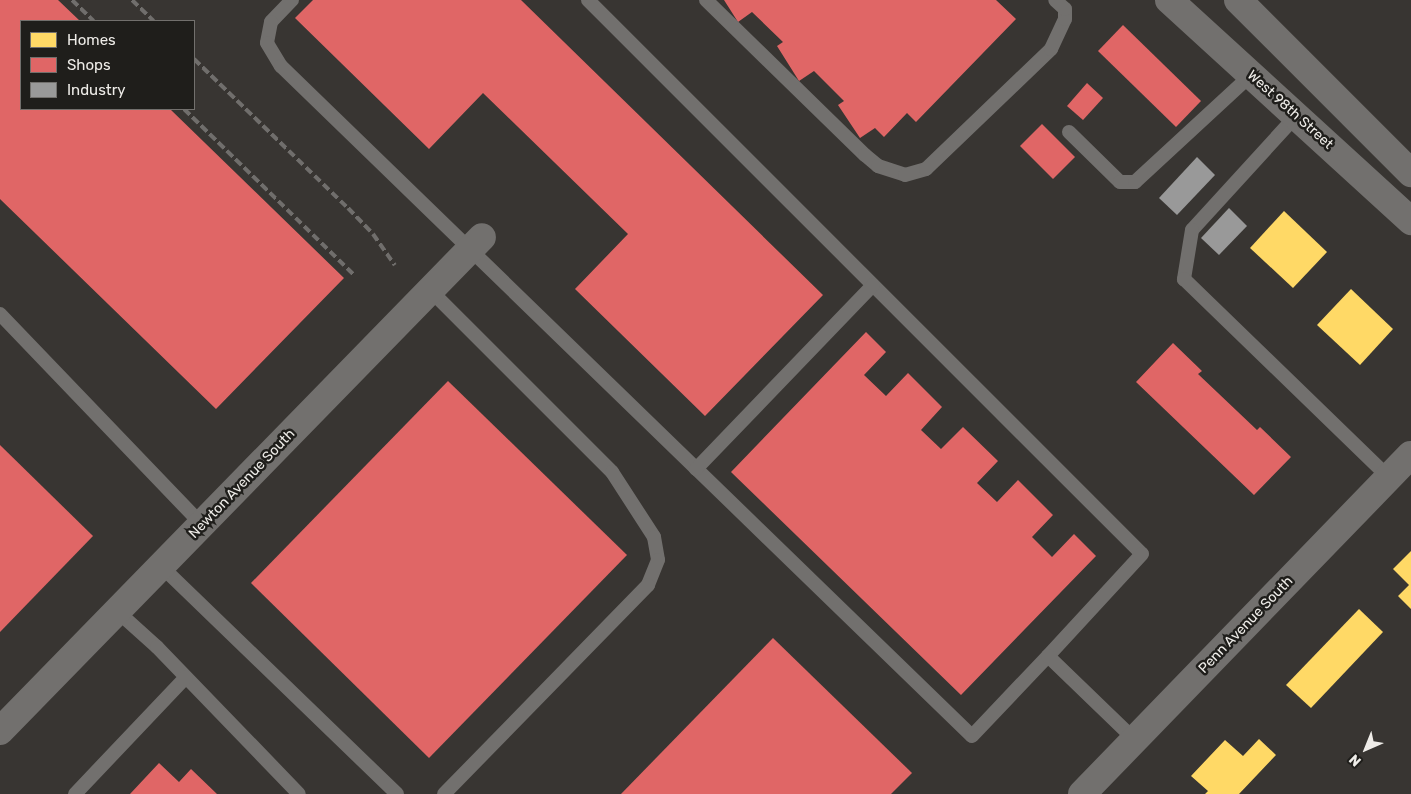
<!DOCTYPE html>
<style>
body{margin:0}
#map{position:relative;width:1411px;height:794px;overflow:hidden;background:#383532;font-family:Rubik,sans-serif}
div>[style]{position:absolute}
.homes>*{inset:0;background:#ffd966}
.shops>*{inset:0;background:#e06666}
.industry>*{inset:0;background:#999}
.service>*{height:14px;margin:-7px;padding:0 7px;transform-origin:7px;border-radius:7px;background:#72706e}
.minor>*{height:28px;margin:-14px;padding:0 14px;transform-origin:14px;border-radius:14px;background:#72706e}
.tertiary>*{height:28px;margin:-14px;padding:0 14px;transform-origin:14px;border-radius:14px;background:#72706e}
.secondary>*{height:28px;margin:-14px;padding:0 14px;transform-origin:14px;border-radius:14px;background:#72706e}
.rail>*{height:4px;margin-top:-2px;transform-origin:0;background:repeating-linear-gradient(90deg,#706e6c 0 8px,transparent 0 12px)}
span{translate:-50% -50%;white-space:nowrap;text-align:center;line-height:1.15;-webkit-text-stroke:5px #1f1e1b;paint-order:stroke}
.street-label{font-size:14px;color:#eeece8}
.legend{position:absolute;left:20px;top:20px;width:175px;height:90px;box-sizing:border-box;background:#1f1e1b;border:1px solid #72706d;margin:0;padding:6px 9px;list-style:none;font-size:15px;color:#eeece8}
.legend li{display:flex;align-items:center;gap:10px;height:25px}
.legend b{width:25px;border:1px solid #72706d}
.north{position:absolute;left:1341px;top:724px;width:50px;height:50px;-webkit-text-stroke:4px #1f1e1b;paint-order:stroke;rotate:224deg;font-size:14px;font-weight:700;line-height:20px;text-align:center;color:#eeece8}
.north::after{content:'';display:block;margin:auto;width:18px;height:22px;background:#eeece8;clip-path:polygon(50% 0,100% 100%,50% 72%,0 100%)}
</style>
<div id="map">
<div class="homes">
<div style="clip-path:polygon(1284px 211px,1327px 252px,1293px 288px,1250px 248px)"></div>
<div style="clip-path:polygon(1351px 289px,1393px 329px,1360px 365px,1317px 325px)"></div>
<div style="clip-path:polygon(1411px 551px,1411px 609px,1398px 596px,1409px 585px,1393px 569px)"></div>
<div style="clip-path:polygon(1359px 609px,1383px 632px,1311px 708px,1286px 685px)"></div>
<div style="clip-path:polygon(1259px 739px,1276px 755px,1239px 794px,1205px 794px,1208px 791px,1191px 776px,1225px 740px,1243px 756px)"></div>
</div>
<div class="shops">
<div style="clip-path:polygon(0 0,58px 0,80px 21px,21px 21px,21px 109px,170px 109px,344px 278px,216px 409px,0 199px)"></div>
<div style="clip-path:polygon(313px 0,521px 0,823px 295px,705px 416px,575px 289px,628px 234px,483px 93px,429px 149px,295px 18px)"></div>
<div style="clip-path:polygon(724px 0,996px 0,1016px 19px,916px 122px,907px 113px,884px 137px,875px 128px,860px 138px,838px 105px,844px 101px,814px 71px,799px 81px,777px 46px,783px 42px,752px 12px,738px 22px)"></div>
<div style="clip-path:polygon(1123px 25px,1201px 101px,1176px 127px,1098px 51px)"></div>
<div style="clip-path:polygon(1087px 83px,1103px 98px,1083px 120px,1067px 106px)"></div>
<div style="clip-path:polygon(1042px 124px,1075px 157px,1053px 179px,1020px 146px)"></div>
<div style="clip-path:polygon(866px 332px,886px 352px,864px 375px,886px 396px,908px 373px,942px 407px,921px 430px,941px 449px,963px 427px,998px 461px,977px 483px,997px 502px,1018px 480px,1053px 515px,1032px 537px,1052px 557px,1074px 534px,1096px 556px,961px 695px,731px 472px)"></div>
<div style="clip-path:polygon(1173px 343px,1202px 371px,1198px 374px,1257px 430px,1260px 427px,1291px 457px,1254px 495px,1136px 382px)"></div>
<div style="clip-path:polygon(448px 381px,627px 555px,429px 758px,251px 583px)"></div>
<div style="clip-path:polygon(0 445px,93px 536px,0 632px)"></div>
<div style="clip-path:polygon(773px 638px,912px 773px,891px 794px,621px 794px)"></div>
<div style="clip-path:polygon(159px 763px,179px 782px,191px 769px,217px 794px,130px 794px)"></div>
</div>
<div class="industry">
<div style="clip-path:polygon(1197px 157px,1215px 175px,1177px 215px,1159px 198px)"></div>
<div style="clip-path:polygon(1229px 208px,1247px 226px,1219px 255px,1201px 238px)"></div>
</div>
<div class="service">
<div style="left:292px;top:0;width:30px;rotate:134deg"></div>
<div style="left:271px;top:22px;width:21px;rotate:101deg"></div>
<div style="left:267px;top:43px;width:27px;rotate:59deg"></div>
<div style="left:281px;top:66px;width:962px;rotate:44.12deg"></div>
<div style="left:972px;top:736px;width:110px;rotate:-46.5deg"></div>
<div style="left:588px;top:0;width:783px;rotate:45deg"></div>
<div style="left:1142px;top:554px;width:139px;rotate:132.7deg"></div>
<div style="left:1048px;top:656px;width:121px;rotate:44deg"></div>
<div style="left:706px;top:0;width:222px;rotate:44.3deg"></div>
<div style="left:865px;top:155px;width:17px;rotate:40deg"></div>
<div style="left:878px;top:166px;width:28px;rotate:18deg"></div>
<div style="left:905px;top:175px;width:22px;rotate:-16deg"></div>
<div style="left:926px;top:169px;width:173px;rotate:-43.8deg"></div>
<div style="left:1051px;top:49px;width:33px;rotate:-65deg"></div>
<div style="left:1065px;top:19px;width:10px;rotate:-90deg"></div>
<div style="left:1065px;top:9px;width:13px;rotate:-138deg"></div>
<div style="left:1296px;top:116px;width:154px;rotate:132.4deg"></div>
<div style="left:1192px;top:230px;width:50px;rotate:99.3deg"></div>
<div style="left:1184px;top:279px;width:286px;rotate:44.1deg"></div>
<div style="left:1069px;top:132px;width:71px;rotate:44.4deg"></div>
<div style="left:1120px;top:182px;width:15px"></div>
<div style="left:1135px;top:182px;width:158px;rotate:-42.7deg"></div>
<div style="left:431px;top:291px;width:256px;rotate:45deg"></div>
<div style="left:612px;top:472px;width:77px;rotate:57.1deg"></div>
<div style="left:654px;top:537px;width:23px;rotate:80deg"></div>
<div style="left:658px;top:560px;width:27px;rotate:112deg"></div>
<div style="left:648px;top:585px;width:292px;rotate:134.3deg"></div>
<div style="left:0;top:314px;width:292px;rotate:46.2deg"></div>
<div style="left:696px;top:469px;width:255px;rotate:-46.1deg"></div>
<div style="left:161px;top:566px;width:328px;rotate:44deg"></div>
<div style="left:117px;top:611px;width:54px;rotate:42deg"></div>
<div style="left:157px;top:647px;width:204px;rotate:46deg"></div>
<div style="left:75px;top:794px;width:161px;rotate:-46.5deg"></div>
</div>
<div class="minor">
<div style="left:0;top:731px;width:690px;rotate:-45.7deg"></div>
</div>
<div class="tertiary">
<div style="left:1169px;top:0;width:328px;rotate:42.4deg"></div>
<div style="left:1238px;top:0;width:245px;rotate:45deg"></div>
</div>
<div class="secondary">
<div style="left:1082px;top:794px;width:472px;rotate:-45.9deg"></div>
</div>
<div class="rail">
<div style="left:72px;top:0;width:30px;rotate:44deg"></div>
<div style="left:132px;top:0;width:30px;rotate:44deg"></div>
<div style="left:194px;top:59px;width:214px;rotate:44.1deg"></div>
<div style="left:348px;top:208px;width:36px;rotate:46deg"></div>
<div style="left:373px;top:234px;width:38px;rotate:55deg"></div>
<div style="left:184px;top:109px;width:238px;rotate:44.3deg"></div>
</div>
<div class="street-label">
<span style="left:1290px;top:110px;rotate:42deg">West 98th Street</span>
<span style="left:242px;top:484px;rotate:-46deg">Newton Avenue South</span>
<span style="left:1246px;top:625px;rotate:-46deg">Penn Avenue South</span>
</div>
<ul class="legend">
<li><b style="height:14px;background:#ffd966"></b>Homes</li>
<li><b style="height:14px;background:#e06666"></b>Shops</li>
<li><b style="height:14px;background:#999"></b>Industry</li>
</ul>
<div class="north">N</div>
</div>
